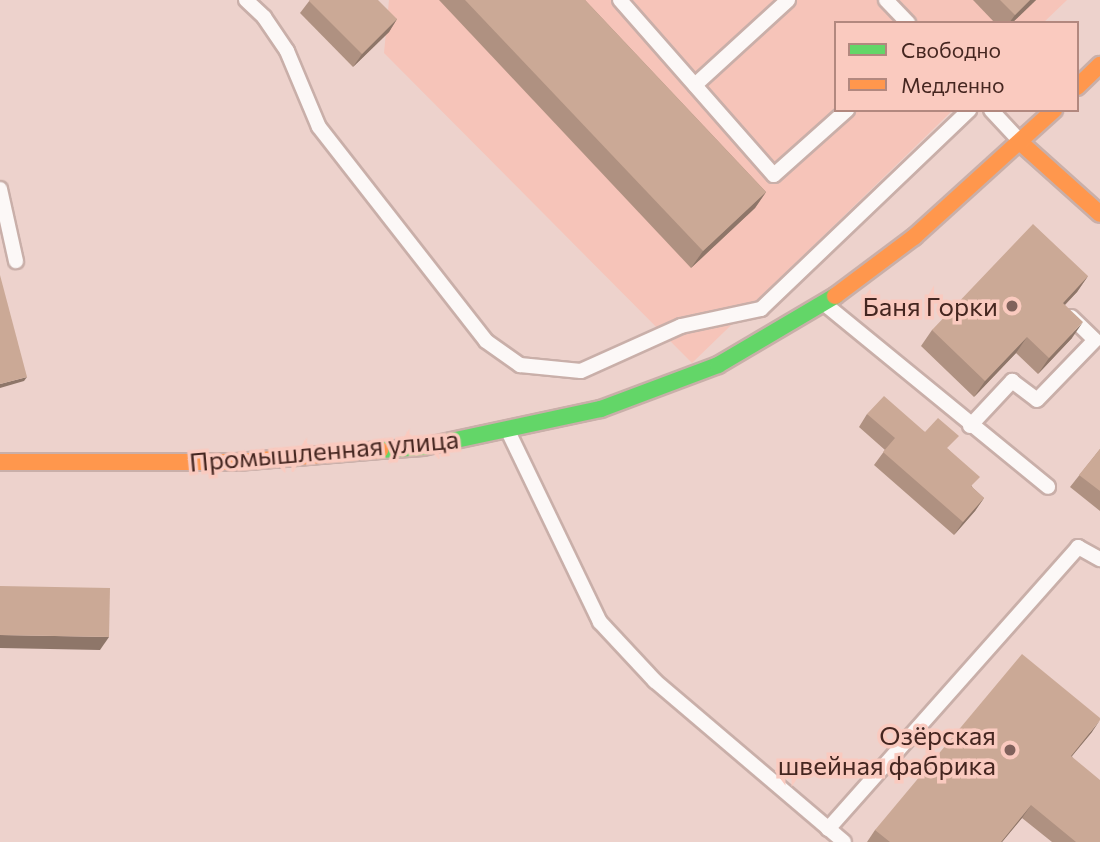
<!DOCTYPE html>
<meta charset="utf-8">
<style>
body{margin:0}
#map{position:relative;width:1100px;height:842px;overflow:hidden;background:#edd2cc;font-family:Commissioner,sans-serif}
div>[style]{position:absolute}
.built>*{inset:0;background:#f6c4b9}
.roads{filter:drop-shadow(2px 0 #c9afa9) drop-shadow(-2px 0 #c9afa9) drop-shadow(0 2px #c9afa9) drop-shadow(0 -2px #c9afa9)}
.lane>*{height:14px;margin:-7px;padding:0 7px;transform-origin:7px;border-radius:7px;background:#fcf8f7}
.fast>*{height:16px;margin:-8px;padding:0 8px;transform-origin:8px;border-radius:8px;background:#63d668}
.slow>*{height:16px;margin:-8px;padding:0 8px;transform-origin:8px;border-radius:8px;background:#ff974d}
.wall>*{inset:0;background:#af9181}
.shaded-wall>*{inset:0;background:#8e7669}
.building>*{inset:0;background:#cba996}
.dots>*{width:19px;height:19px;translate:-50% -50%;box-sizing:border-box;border:4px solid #facabf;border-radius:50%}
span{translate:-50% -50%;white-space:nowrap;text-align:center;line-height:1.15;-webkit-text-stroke:7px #facabf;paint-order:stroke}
.poi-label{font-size:26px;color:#452620}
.right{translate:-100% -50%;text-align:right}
.street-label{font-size:26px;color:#452620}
.legend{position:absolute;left:834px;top:21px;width:245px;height:91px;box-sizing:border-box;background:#facabf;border:2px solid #b2887f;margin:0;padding:9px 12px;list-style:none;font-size:21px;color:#452620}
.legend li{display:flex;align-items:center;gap:14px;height:35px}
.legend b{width:35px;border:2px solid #b2887f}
</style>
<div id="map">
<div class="built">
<div style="clip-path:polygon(389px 0,1067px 0,1043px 23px,836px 23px,836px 110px,953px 110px,692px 363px,384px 53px)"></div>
</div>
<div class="roads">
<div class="lane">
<div style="left:246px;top:0;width:25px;rotate:43deg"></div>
<div style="left:264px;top:17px;width:41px;rotate:55.9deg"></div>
<div style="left:287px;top:51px;width:82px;rotate:67.2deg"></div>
<div style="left:319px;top:127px;width:271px;rotate:52deg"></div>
<div style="left:486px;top:341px;width:42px;rotate:35.2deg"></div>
<div style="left:520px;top:365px;width:61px;rotate:5.6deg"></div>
<div style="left:581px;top:371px;width:110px;rotate:-24.2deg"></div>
<div style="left:681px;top:326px;width:82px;rotate:-12deg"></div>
<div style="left:761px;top:309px;width:288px;rotate:-43.7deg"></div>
<div style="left:620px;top:0;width:233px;rotate:48.7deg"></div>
<div style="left:774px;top:175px;width:98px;rotate:-41.7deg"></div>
<div style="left:886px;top:0;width:32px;rotate:46deg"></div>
<div style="left:695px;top:85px;width:126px;rotate:-42.4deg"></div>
<div style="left:991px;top:110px;width:41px;rotate:47deg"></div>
<div style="left:0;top:189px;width:74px;rotate:77.5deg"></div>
<div style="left:826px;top:305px;width:287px;rotate:39.3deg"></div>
<div style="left:970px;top:426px;width:62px;rotate:-47deg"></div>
<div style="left:1012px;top:381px;width:31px;rotate:37deg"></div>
<div style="left:1037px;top:400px;width:83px;rotate:-46deg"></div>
<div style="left:1095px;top:340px;width:33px;rotate:-136deg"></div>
<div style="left:508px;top:431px;width:212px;rotate:64.3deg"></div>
<div style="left:600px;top:622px;width:81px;rotate:47deg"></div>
<div style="left:655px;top:681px;width:248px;rotate:40.4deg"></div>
<div style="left:828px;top:829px;width:377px;rotate:-48.4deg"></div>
<div style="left:1078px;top:547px;width:25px;rotate:29deg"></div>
</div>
<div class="fast">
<div style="left:381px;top:450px;width:42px;rotate:-4.1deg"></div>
<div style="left:423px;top:447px;width:182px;rotate:-12.1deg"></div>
<div style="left:601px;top:409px;width:125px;rotate:-20.6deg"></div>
<div style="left:718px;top:365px;width:136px;rotate:-30.5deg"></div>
</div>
<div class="slow">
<div style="left:1077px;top:87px;width:32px;rotate:-44deg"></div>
<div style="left:1021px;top:143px;width:106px;rotate:41.9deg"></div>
<div style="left:835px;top:296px;width:99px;rotate:-36.8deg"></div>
<div style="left:914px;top:237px;width:189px;rotate:-42.2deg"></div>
<div style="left:0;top:462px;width:237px"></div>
<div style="left:237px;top:462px;width:144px;rotate:-4.8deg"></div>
</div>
</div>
<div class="wall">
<div style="clip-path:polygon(310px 0,397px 19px,389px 32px,353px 67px,300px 13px)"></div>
<div style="clip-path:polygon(439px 0,585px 0,766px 192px,755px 208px,691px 268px)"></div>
<div style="clip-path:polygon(973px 0,1036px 0,1012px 23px,995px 23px)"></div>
<div style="clip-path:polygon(1088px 276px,1077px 292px,1065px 305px,1072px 338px,1038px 374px,1016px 353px,974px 397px,921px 346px,932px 330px)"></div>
<div style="clip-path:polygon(867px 414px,925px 432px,949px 450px,973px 488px,984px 498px,975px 511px,954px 535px,874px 465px,885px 450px,859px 427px)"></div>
<div style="clip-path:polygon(1100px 449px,1100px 511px,1070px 487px)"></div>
<div style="clip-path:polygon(1092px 732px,1072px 756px,1100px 842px,1052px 842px,1022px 818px,1002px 842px,867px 842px,875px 830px)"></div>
</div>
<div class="shaded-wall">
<div style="clip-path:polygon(1030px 0,1036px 0,1012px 23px,1009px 23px,1015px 15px)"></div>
<div style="clip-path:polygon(397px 19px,389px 32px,353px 67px,362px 54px)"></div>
<div style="clip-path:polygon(766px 192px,755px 208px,691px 268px,703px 251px)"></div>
<div style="clip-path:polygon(1088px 276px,1077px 292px,1051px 319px,1063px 303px)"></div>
<div style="clip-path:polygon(1083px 322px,1072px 338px,1038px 374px,1049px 358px)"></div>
<div style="clip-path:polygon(1027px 337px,1016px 353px,974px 397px,985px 381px)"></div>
<div style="clip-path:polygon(27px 377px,24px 381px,0 388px,0 384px)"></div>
<div style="clip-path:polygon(984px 498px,975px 511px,954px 535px,963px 522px)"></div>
<div style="clip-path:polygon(0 635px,109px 637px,100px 650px,0 648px)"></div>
<div style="clip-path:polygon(1100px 720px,1092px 732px,1062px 768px,1071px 756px)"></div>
<div style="clip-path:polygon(1031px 805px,1022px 818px,1002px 842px,1001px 842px)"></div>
</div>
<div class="building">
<div style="clip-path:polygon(310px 0,378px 0,397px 19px,362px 54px,309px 1px)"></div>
<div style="clip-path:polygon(465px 0,585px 0,766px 192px,703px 251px)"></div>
<div style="clip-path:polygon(1000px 0,1030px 0,1015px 15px)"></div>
<div style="clip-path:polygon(1033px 224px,1088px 276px,1063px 303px,1083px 322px,1049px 358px,1027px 337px,985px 381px,932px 330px)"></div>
<div style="clip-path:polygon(0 275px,27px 377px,0 384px)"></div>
<div style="clip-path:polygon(884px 396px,925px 432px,938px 418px,959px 436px,947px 448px,980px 477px,971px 486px,984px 498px,963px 522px,883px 452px,895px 438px,867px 414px)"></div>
<div style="clip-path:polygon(1100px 449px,1100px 491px,1079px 475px)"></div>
<div style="clip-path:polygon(0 586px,110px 588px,109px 637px,0 635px)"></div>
<div style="clip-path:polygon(1022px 654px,1100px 718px,1100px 720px,1071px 756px,1100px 780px,1100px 842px,1076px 842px,1031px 805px,1001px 842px,890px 842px,875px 830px)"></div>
</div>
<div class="dots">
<div style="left:1012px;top:306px;background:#80625c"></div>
<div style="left:1010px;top:750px;background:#80625c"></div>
</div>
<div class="poi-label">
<span class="right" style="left:998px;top:306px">Баня Горки</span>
<span class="right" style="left:996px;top:750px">Озёрская<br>швейная фабрика</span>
</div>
<div class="street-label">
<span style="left:324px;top:450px;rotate:-5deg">Промышленная улица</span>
</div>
<ul class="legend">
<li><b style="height:9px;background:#63d668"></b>Свободно</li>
<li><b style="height:9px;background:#ff974d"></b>Медленно</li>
</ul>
</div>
